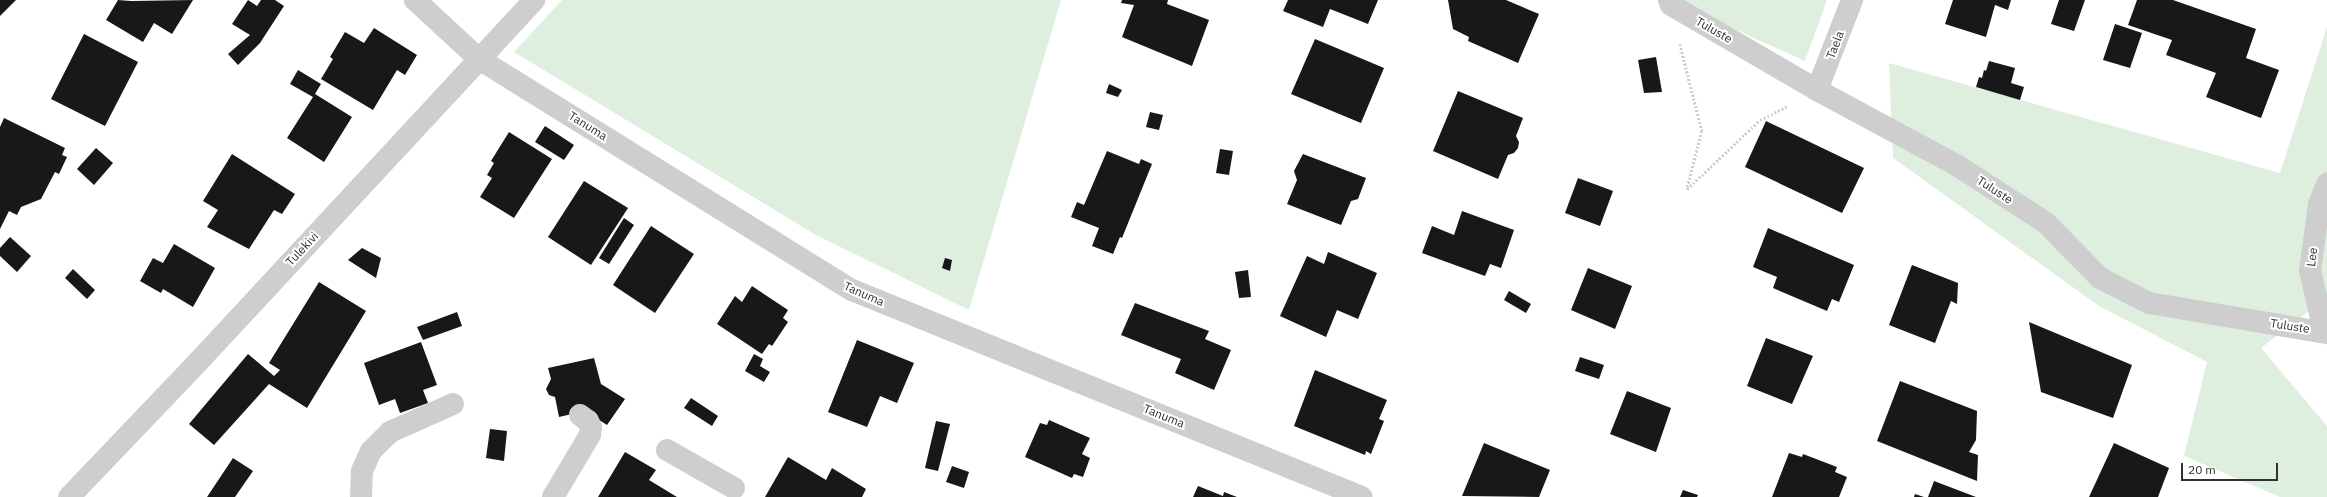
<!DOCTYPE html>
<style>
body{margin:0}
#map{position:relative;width:2327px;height:497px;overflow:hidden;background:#fff;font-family:"IBM Plex Sans",sans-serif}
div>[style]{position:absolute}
.green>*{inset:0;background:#deefdf}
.building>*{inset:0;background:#181818}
.path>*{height:2.5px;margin-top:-1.25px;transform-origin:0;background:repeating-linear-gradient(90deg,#cecece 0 2px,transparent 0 4px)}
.minor>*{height:22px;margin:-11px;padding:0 11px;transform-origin:11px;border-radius:11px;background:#cecece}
span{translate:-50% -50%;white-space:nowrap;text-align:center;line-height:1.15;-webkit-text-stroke:4px #fff;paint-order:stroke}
.street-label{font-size:12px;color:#313131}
.scale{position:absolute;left:2181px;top:463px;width:97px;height:18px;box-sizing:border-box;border:2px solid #313131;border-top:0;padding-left:5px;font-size:12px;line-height:14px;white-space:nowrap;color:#313131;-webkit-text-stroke:3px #fff;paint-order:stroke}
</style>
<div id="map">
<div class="green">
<div style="clip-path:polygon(562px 0,1061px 0,969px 310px,816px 235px,514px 52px)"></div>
<div style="clip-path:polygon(1670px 0,1827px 0,1805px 61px)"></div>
<div style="clip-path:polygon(2327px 27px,2327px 297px,2261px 348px,2327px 426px,2327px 497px,2280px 497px,2184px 456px,2207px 362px,2099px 306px,1893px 158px,1889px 63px,2280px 173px)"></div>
</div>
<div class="building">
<div style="clip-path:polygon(0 0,16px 0,0 16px)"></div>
<div style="clip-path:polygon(118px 0,131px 1px,193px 0,172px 34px,154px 23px,143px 42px,106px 20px)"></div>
<div style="clip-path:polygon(248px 0,257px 6px,261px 0,275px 0,284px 6px,260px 43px,238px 65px,228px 54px,250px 35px,232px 24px)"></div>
<div style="clip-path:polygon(1122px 0,1168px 0,1167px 4px,1209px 20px,1192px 66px,1122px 37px,1134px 5px,1121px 3px)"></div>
<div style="clip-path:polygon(1288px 0,1378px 0,1368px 24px,1330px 9px,1323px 27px,1283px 11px)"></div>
<div style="clip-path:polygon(1448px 0,1506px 0,1539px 14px,1518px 63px,1468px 41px,1469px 37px,1453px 29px)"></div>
<div style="clip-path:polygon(1953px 0,2011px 0,2008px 10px,1995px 5px,1986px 37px,1945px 24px)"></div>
<div style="clip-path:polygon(2059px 0,2085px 0,2074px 31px,2051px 24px)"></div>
<div style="clip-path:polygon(2137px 0,2173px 0,2256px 29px,2246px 58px,2279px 70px,2261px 118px,2206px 97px,2216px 73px,2166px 55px,2172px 40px,2128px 25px)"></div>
<div style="clip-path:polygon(2115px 24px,2142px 33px,2130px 68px,2103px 60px)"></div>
<div style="clip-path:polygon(374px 28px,417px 55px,405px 75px,397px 70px,373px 110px,321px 79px,333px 59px,330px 57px,345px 32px,364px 43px)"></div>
<div style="clip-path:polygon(84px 34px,138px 62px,105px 126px,51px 99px)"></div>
<div style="clip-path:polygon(1315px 39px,1384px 68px,1361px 123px,1291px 94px)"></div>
<div style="clip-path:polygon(1656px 57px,1662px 92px,1644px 93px,1638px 60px)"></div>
<div style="clip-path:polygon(1989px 61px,2015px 68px,2011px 83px,2024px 87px,2020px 100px,1976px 87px,1979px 77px,1982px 78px,1984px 70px,1986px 71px)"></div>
<div style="clip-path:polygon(298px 70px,321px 84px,315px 94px,352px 117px,324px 162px,287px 138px,313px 97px,290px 84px)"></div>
<div style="clip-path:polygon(1109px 84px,1122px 90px,1118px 97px,1106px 93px)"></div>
<div style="clip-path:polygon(1458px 91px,1523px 118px,1516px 136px,1519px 142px,1518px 148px,1514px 153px,1508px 155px,1498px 179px,1433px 151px)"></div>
<div style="clip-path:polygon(1150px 112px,1163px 115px,1159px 130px,1146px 127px)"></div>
<div style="clip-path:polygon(4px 118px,65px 148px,62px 155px,67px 157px,59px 174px,55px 172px,41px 199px,21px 207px,17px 215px,9px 211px,0 229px,0 127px)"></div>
<div style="clip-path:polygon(1766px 121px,1864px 168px,1842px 213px,1745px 167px)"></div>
<div style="clip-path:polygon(545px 126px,574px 145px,564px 160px,535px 142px)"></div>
<div style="clip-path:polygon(509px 132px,552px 159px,514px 218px,480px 197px,492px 178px,487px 175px,494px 163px,491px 161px)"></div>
<div style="clip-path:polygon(96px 148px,113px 163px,94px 185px,77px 169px)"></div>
<div style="clip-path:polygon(1220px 149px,1233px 151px,1229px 175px,1216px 173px)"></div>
<div style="clip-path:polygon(1107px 151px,1139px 164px,1141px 159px,1152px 164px,1122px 238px,1120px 237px,1113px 254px,1092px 246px,1099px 228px,1071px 217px,1077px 202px,1084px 205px)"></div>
<div style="clip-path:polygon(232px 154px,295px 194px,282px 214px,274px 210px,249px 249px,207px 227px,218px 210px,203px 201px)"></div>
<div style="clip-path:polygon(1303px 154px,1366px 178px,1358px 199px,1351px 201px,1341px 225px,1287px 204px,1297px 180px,1294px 171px)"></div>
<div style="clip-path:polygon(1578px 178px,1613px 191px,1600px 226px,1565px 213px)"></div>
<div style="clip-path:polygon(584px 181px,628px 208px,591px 265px,548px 237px)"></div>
<div style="clip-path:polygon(1462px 211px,1514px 230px,1501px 268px,1490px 264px,1485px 276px,1422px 253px,1432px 226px,1454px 235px)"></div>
<div style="clip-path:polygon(624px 218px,634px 225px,609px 264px,599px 258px)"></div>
<div style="clip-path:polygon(651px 226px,694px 254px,655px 313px,613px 285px)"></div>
<div style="clip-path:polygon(1768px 228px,1854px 265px,1839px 302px,1832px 299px,1827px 311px,1773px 288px,1777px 277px,1753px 267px)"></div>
<div style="clip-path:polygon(10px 237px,31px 256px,17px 272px,0 256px,0 248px)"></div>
<div style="clip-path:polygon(174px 244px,215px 268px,193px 307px,163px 289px,161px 293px,140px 281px,153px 258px,163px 263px)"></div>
<div style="clip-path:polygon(362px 248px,381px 258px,376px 278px,348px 260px)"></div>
<div style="clip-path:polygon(1328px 252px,1377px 273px,1358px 319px,1337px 310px,1326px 337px,1280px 316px,1307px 256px,1324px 264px)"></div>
<div style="clip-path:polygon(945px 258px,952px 260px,950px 271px,942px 268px)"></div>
<div style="clip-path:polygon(1912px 265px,1958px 283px,1957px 304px,1951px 301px,1935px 343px,1889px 325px)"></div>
<div style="clip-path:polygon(1588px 268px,1632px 286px,1615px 329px,1571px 310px)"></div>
<div style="clip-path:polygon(73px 269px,95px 290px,87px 299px,65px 278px)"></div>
<div style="clip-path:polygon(1248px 270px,1251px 297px,1239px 298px,1235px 272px)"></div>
<div style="clip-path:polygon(319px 282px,366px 311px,307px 408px,269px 384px,214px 445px,189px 424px,248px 354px,274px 376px,280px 370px,269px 363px)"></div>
<div style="clip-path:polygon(752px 286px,788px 310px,783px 318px,788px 322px,772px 346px,769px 344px,762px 354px,717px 324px,735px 296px,742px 302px)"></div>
<div style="clip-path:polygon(1509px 291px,1531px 304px,1526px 313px,1504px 300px)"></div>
<div style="clip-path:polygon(1135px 303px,1209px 331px,1205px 339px,1231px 350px,1214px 390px,1175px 373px,1181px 359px,1121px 335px)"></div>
<div style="clip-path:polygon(457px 312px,462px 326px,423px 340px,417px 327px)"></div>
<div style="clip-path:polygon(2029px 322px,2132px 365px,2113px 418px,2041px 392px)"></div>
<div style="clip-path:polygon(1766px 338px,1813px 356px,1792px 404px,1747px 386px)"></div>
<div style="clip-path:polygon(857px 340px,914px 363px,897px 403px,880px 396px,867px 427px,828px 412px)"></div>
<div style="clip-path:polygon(421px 342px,437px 385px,423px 390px,428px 403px,400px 413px,395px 399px,379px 405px,364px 363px)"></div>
<div style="clip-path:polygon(754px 354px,763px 359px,760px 366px,770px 372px,764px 382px,745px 371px)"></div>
<div style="clip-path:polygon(1580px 357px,1604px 365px,1599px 379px,1575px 371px)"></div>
<div style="clip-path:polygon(594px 358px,601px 384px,625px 399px,607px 425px,585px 411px,559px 417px,555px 397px,549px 395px,546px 389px,551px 379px,548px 368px)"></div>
<div style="clip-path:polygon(1315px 370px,1387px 400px,1379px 419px,1384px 421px,1371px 454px,1366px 451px,1365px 455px,1294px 426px)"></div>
<div style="clip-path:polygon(1900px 381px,1977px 411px,1976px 440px,1969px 452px,1978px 455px,1977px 481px,1877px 441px)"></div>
<div style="clip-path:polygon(1627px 391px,1671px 408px,1656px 452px,1610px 434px)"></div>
<div style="clip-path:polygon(691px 398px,718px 416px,712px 426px,684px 408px)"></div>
<div style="clip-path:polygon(1049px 420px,1090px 438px,1082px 454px,1090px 458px,1083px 477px,1074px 474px,1072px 478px,1025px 457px,1040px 423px,1047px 425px)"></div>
<div style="clip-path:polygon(936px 421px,950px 424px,938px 471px,925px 468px)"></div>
<div style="clip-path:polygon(490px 429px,507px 431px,504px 461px,486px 458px)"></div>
<div style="clip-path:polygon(1484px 443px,1550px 470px,1539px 497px,1462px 496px)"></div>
<div style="clip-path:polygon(2114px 443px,2169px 468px,2158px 497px,2089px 497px)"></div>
<div style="clip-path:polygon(625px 452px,656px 470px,649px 480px,677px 497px,598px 497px)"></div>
<div style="clip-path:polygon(1789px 453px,1802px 457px,1803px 454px,1837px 467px,1835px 472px,1847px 477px,1839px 497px,1772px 497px)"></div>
<div style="clip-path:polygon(788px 457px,826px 480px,832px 468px,866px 489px,862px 497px,765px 497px)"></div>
<div style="clip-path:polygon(233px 458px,253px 471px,235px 497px,207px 497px)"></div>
<div style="clip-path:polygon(952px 466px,969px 472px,964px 488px,946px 482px)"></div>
<div style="clip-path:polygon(1934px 481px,1976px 497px,1928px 497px)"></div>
<div style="clip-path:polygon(1198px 486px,1223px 496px,1224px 492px,1237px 497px,1193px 497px)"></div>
<div style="clip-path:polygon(1683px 490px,1698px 495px,1697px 497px,1680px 497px)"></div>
<div style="clip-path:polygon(1915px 494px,1924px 497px,1914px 497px)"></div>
</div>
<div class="path">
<div style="left:1680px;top:44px;width:90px;rotate:75.8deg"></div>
<div style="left:1702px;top:131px;width:60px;rotate:104.5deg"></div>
<div style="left:1687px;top:189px;width:100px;rotate:-43.4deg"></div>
<div style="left:1760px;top:120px;width:30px;rotate:-27deg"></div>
</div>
<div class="minor">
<div style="left:415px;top:0;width:87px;rotate:42.7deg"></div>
<div style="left:479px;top:59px;width:439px;rotate:31.8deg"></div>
<div style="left:852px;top:290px;width:550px;rotate:22.09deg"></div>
<div style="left:1669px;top:0;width:5px;rotate:68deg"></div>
<div style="left:1671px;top:5px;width:169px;rotate:30.2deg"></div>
<div style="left:1817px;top:90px;width:160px;rotate:28.3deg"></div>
<div style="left:1958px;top:166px;width:105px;rotate:32.9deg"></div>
<div style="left:2046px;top:223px;width:77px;rotate:45.5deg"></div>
<div style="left:2100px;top:278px;width:55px;rotate:27deg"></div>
<div style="left:2149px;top:303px;width:181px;rotate:9.6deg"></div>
<div style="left:1817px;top:90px;width:97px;rotate:-68.7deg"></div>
<div style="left:2324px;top:331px;width:62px;rotate:-103.1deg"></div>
<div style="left:2310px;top:271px;width:68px;rotate:-82.3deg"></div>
<div style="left:2319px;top:204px;width:22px;rotate:-68deg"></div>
<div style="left:667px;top:450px;width:77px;rotate:29.6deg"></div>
<div style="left:69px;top:497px;width:187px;rotate:-46.3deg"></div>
<div style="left:198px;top:362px;width:494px;rotate:-47.1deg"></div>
<div style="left:361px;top:497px;width:26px;rotate:-88deg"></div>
<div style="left:362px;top:471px;width:22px;rotate:-66deg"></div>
<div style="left:371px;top:451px;width:27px;rotate:-45deg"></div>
<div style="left:390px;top:432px;width:69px;rotate:-24deg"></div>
<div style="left:553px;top:497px;width:72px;rotate:-59.2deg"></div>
<div style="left:590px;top:435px;width:8px;rotate:-83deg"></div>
<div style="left:591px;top:427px;width:7px;rotate:-117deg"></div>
<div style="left:588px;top:421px;width:10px;rotate:-143deg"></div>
</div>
<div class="street-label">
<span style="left:1714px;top:30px;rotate:30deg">Tuluste</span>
<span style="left:1835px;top:45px;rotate:-69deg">Taela</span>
<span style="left:588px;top:126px;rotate:32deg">Tanuma</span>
<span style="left:1995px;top:190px;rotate:33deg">Tuluste</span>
<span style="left:302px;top:249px;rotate:-47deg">Tulekivi</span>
<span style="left:2312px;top:257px;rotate:-84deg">Lee</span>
<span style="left:864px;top:294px;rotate:24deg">Tanuma</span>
<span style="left:2290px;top:326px;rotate:9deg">Tuluste</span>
<span style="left:1164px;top:416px;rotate:22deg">Tanuma</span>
</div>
<div class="scale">20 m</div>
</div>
